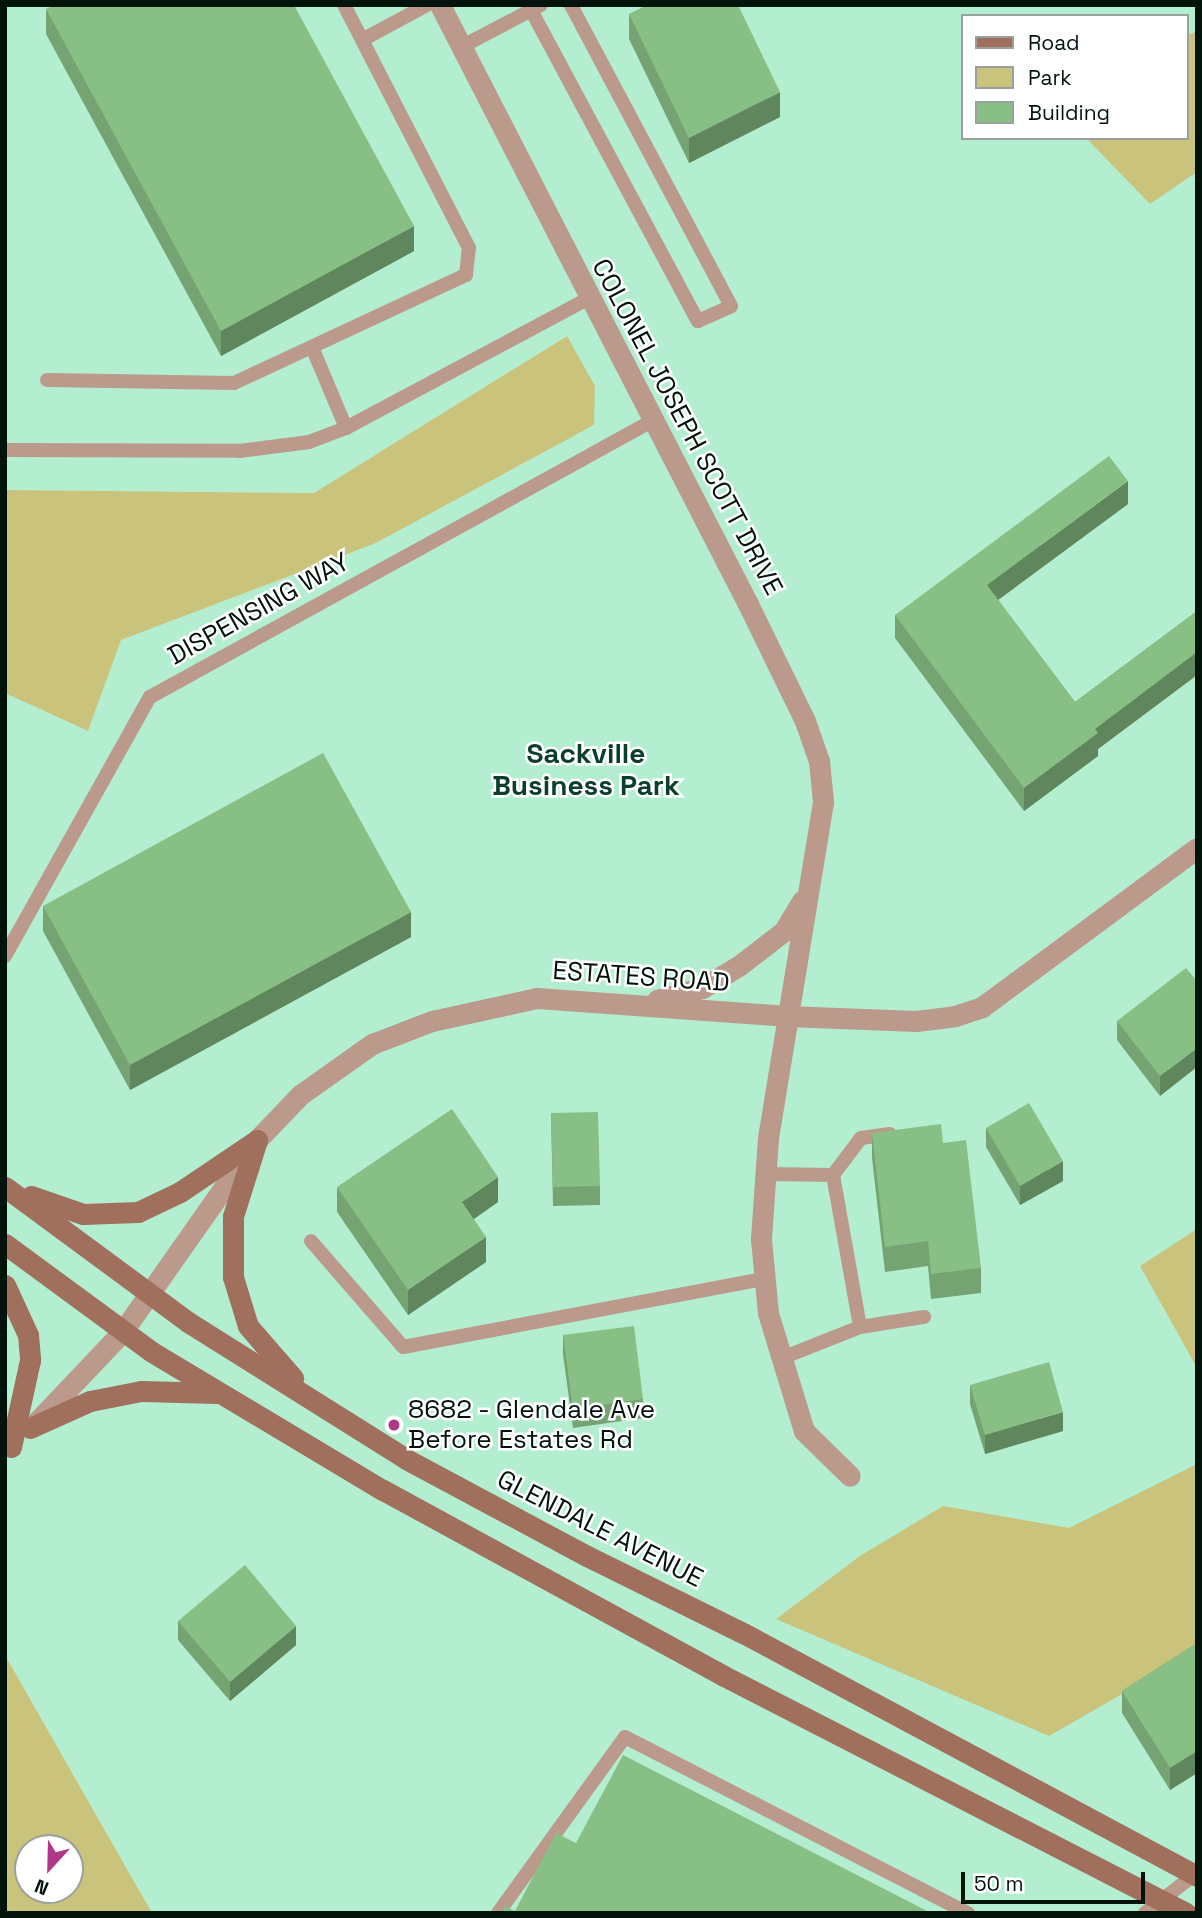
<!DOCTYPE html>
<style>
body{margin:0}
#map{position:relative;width:1202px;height:1918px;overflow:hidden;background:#c5f8df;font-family:"Space Grotesk",sans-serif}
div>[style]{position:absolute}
.built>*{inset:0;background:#b3eed1}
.green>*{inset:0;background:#cac37c}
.lane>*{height:14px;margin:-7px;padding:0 7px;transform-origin:7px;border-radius:7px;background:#bb998b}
.street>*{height:21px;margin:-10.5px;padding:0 10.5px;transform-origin:10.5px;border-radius:10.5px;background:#bb998b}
.secondary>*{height:21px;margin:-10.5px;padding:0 10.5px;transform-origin:10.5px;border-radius:10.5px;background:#a1705d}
.wall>*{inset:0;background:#75a472}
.shaded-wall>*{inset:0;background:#5f865c}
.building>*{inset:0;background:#88bf84}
.dots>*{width:19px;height:19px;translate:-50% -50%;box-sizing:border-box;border:4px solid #fff;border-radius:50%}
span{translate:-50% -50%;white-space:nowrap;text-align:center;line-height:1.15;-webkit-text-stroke:5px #fff;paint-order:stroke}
.street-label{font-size:26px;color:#02130b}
.poi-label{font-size:26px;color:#02130b}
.left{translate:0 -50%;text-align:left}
.neighbourhood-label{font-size:28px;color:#0b3e2b;font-weight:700}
.frame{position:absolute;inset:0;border:7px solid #02130b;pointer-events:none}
.legend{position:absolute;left:961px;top:14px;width:228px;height:126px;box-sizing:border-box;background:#fff;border:2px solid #9aa19d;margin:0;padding:9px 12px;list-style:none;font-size:21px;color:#02130b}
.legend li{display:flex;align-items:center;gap:14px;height:35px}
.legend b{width:35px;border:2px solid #9aa19d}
.north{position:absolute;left:14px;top:1834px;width:70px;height:70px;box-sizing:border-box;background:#fff;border:2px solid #9aa19d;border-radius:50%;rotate:202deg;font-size:19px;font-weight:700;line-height:28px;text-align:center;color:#02130b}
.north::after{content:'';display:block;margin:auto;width:24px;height:32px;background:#b03689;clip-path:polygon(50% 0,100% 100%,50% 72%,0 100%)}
.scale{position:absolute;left:961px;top:1872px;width:184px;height:32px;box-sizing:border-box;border:4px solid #02130b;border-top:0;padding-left:9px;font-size:21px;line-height:24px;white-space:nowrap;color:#02130b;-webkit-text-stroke:5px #fff;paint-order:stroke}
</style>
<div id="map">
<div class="built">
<div style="clip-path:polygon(5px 5px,1197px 5px,1197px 31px,1186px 36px,1186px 16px,962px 16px,962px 138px,1086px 138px,1150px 204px,1197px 172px,1197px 1229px,1140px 1266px,1197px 1368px,1197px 1464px,1069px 1529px,943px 1506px,1197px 1651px,1197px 1913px,152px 1913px,5px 1655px,5px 693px,88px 731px,121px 640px,376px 543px,594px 425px,566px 336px,314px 493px,5px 490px)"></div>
</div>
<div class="green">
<div style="clip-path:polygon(1197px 31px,1197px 172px,1150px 204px,1086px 138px,1186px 138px,1186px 36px)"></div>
<div style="clip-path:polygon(567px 336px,595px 386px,594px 425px,376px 543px,121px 640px,88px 731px,5px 693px,5px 490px,314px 493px)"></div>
<div style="clip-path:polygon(1197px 1229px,1197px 1368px,1140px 1266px)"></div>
<div style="clip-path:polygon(1197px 1464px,1197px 1651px,1049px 1736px,776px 1619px,860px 1556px,943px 1506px,1069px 1528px)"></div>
<div style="clip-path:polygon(evenodd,5px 1655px,152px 1913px,5px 1913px,5px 1655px,70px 1848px,70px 1890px,28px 1890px,28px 1848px,70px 1848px)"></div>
</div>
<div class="lane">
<div style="left:531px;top:10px;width:353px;rotate:61.8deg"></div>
<div style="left:698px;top:321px;width:36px;rotate:-24deg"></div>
<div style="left:731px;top:306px;width:341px;rotate:-118deg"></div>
<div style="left:362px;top:40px;width:74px;rotate:-28.3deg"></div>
<div style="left:461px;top:47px;width:90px;rotate:-27.7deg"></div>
<div style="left:312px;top:347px;width:88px;rotate:67.2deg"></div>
<div style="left:47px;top:380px;width:187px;rotate:0.9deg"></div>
<div style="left:234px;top:383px;width:256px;rotate:-25deg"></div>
<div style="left:466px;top:275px;width:27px;rotate:-84deg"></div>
<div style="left:469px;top:248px;width:273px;rotate:-117.2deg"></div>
<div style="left:5px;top:450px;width:234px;rotate:0.2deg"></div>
<div style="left:239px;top:451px;width:71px;rotate:-7.3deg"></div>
<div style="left:309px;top:442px;width:40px;rotate:-21deg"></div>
<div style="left:346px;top:428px;width:274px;rotate:-28.1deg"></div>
<div style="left:5px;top:956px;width:297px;rotate:-60.8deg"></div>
<div style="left:150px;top:697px;width:573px;rotate:-28.8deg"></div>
<div style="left:765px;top:1174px;width:68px;rotate:0.8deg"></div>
<div style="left:833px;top:1175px;width:154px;rotate:79.9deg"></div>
<div style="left:860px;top:1327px;width:84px;rotate:158.3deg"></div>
<div style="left:833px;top:1175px;width:46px;rotate:-52.9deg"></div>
<div style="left:861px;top:1138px;width:29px;rotate:-8deg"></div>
<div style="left:311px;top:1241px;width:140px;rotate:49deg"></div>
<div style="left:403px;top:1347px;width:367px;rotate:-10.7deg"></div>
<div style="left:860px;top:1327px;width:65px;rotate:-8.9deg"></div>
<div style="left:498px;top:1913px;width:217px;rotate:-54.2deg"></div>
<div style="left:625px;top:1737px;width:386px;rotate:27.2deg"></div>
<div style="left:1145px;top:1913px;width:62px;rotate:-37.8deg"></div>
</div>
<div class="street">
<div style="left:440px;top:5px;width:674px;rotate:62.79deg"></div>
<div style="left:748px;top:604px;width:130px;rotate:64deg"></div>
<div style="left:805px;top:721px;width:42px;rotate:70.7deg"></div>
<div style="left:819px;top:761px;width:41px;rotate:84.4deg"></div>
<div style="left:823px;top:802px;width:340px;rotate:99.3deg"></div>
<div style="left:768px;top:1138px;width:101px;rotate:94deg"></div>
<div style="left:761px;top:1239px;width:74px;rotate:84.6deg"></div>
<div style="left:768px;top:1313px;width:123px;rotate:73deg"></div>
<div style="left:804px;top:1431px;width:64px;rotate:44.4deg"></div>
<div style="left:657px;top:1000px;width:47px;rotate:-14.9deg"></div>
<div style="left:702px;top:988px;width:44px;rotate:-31.2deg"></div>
<div style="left:740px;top:965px;width:56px;rotate:-37.7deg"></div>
<div style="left:784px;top:931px;width:35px;rotate:-59deg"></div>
<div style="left:32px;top:1427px;width:132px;rotate:-46.5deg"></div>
<div style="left:123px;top:1331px;width:233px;rotate:-54.9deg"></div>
<div style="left:257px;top:1140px;width:62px;rotate:-46.3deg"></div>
<div style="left:300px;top:1095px;width:88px;rotate:-35.3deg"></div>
<div style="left:372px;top:1044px;width:64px;rotate:-21deg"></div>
<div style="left:432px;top:1021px;width:107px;rotate:-12.4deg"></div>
<div style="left:537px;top:998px;width:251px;rotate:4.1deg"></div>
<div style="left:787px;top:1016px;width:129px;rotate:2.2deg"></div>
<div style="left:916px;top:1021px;width:39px;rotate:-7deg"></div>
<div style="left:955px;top:1016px;width:28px;rotate:-18deg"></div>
<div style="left:982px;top:1007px;width:267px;rotate:-36.5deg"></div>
</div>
<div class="secondary">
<div style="left:257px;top:1140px;width:80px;rotate:107.5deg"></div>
<div style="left:233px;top:1216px;width:61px;rotate:90deg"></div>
<div style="left:233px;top:1277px;width:51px;rotate:73deg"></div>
<div style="left:248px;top:1326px;width:69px;rotate:49.1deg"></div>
<div style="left:5px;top:1187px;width:227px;rotate:36.4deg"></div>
<div style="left:188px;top:1322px;width:257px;rotate:32.1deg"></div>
<div style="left:406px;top:1459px;width:205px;rotate:28.2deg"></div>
<div style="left:587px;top:1556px;width:176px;rotate:26.3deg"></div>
<div style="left:745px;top:1634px;width:513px;rotate:28.16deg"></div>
<div style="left:31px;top:1196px;width:55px;rotate:19.1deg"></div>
<div style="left:83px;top:1214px;width:55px;rotate:-2.1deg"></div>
<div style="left:138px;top:1212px;width:47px;rotate:-25.5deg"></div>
<div style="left:180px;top:1192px;width:93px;rotate:-34deg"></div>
<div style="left:5px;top:1244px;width:182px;rotate:36.3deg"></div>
<div style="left:152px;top:1352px;width:269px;rotate:30.9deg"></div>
<div style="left:383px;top:1490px;width:388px;rotate:28.6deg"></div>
<div style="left:724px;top:1676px;width:519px;rotate:27.16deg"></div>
<div style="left:5px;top:1285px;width:55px;rotate:65.3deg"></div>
<div style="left:28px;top:1335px;width:25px;rotate:85deg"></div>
<div style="left:30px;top:1360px;width:89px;rotate:102.3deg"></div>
<div style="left:30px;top:1428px;width:66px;rotate:-24.2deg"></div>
<div style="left:90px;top:1401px;width:52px;rotate:-11.1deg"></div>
<div style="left:141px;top:1391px;width:76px;rotate:1.5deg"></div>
</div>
<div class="wall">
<div style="clip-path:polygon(46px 9px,414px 251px,221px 356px,46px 34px)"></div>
<div style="clip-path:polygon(629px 14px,780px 117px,689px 163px,629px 39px)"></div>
<div style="clip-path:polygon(1128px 504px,998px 600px,1075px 702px,1197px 611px,1197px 675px,1098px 749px,1098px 756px,1024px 811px,895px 638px,895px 615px)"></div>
<div style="clip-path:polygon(43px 906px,411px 937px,130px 1090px,43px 931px)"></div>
<div style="clip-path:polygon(1197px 981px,1160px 1096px,1117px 1040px,1117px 1021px)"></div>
<div style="clip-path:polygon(551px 1113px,600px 1186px,600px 1205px,553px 1206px)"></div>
<div style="clip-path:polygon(986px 1128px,1063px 1181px,1020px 1205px,986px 1147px)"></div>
<div style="clip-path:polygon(872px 1133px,943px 1143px,981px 1268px,981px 1293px,931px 1299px,928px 1266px,885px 1272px,872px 1158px)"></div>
<div style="clip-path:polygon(337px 1187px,498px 1202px,474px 1219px,486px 1262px,408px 1315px,337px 1212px)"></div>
<div style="clip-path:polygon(563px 1335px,643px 1399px,643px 1418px,573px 1428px,563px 1354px)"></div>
<div style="clip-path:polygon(970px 1385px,1063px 1431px,985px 1454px,970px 1404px)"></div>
<div style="clip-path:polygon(178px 1621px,296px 1645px,230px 1701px,178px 1640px)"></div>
<div style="clip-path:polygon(1197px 1643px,1197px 1773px,1170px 1790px,1122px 1713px,1122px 1691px)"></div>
</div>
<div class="shaded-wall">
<div style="clip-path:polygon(780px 92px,780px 117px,689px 163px,689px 138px)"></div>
<div style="clip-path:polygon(414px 226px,414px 251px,221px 356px,221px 331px)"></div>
<div style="clip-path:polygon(1128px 481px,1128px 504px,987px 608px,987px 585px)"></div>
<div style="clip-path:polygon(1197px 652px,1197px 675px,1098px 749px,1098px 756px,1024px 811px,1024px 788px,1095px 729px)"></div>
<div style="clip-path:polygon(411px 912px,411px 937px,130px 1090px,130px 1065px)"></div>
<div style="clip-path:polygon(1197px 1048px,1197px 1067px,1160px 1096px,1160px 1076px)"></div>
<div style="clip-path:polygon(1063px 1161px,1063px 1181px,1020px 1205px,1020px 1186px)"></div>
<div style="clip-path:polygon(498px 1177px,498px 1202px,462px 1227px,462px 1202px)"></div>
<div style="clip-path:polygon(486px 1237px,486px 1262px,408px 1315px,408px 1290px)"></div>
<div style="clip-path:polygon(1063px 1412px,1063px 1431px,985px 1454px,985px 1435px)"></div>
<div style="clip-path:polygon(296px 1626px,296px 1645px,230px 1701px,230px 1682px)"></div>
<div style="clip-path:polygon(1197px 1751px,1197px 1773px,1170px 1790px,1170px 1768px)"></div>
</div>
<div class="building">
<div style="clip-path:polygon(54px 5px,294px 5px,414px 226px,221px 331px,46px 9px)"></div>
<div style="clip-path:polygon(647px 5px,738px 5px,780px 92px,689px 138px,629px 14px)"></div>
<div style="clip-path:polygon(1109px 456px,1128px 481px,987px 585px,1075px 702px,1197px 611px,1197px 652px,1095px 729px,1098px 733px,1024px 788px,895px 615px)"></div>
<div style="clip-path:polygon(323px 753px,411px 912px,130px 1065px,43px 906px)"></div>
<div style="clip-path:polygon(1186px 968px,1197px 981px,1197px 1048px,1160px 1076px,1117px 1021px)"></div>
<div style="clip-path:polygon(1029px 1103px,1063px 1161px,1020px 1186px,986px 1128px)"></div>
<div style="clip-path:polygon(452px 1109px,498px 1177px,462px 1202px,486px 1237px,408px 1290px,337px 1187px)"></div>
<div style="clip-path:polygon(598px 1112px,600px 1186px,553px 1187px,551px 1113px)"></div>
<div style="clip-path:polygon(941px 1124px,943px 1143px,966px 1140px,981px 1268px,931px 1274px,928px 1241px,885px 1247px,872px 1133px)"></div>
<div style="clip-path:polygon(634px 1326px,643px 1399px,573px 1409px,563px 1335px)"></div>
<div style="clip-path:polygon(1049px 1362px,1063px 1412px,985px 1435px,970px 1385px)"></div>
<div style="clip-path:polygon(245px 1565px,296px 1626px,230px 1682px,178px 1621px)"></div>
<div style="clip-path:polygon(1197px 1643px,1197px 1751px,1170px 1768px,1122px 1691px)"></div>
<div style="clip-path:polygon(623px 1755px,931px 1913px,501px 1913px,504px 1906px,515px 1911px,556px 1833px,576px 1843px)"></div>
</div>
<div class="dots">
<div style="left:394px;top:1425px;background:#b03689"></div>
</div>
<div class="street-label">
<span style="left:687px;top:427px;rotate:62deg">COLONEL JOSEPH SCOTT DRIVE</span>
<span style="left:259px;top:609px;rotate:-29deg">DISPENSING WAY</span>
<span style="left:641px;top:977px;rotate:4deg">ESTATES ROAD</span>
<span style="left:600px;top:1529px;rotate:27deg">GLENDALE AVENUE</span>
</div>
<div class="poi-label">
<span class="left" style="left:408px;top:1425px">8682 - Glendale Ave<br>Before Estates Rd</span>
</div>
<div class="neighbourhood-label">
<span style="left:586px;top:769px">Sackville<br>Business Park</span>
</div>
<div class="frame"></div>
<ul class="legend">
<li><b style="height:9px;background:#a1705d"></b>Road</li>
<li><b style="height:19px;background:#cac37c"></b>Park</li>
<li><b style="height:19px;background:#88bf84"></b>Building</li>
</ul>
<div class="north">N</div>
<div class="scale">50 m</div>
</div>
